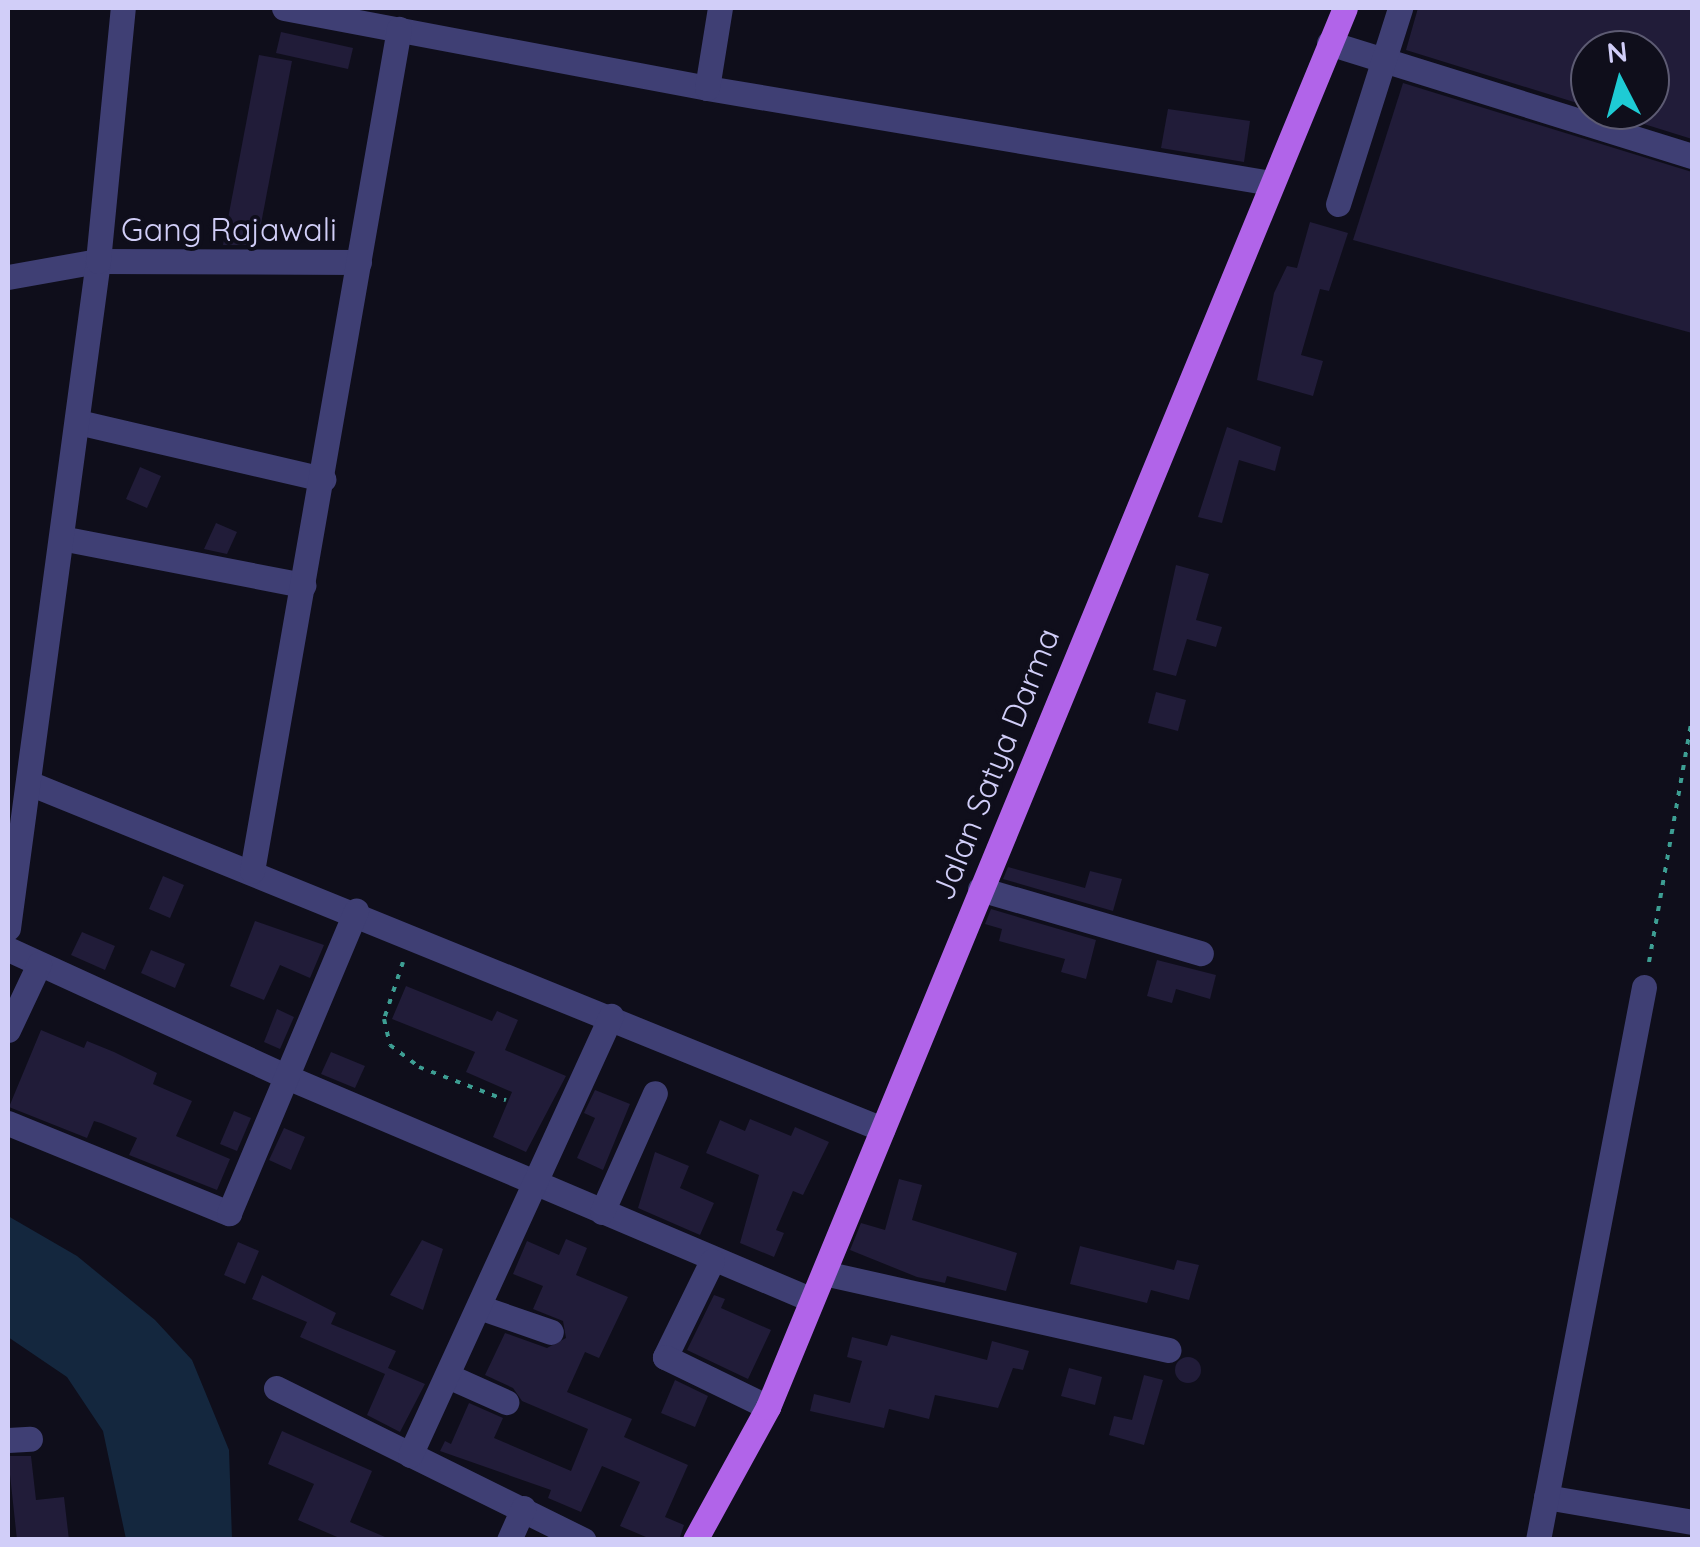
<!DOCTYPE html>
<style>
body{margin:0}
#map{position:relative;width:1700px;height:1547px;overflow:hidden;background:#0f0e1b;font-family:Quicksand,sans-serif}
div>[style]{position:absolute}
.water>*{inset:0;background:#14273e}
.building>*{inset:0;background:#211c39}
.round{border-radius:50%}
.path>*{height:4px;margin-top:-2px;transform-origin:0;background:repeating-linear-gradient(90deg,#3d9e93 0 5px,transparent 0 13px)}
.minor>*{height:25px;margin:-12.5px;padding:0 12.5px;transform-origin:12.5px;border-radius:12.5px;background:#3f3f74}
.major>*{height:25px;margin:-12.5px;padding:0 12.5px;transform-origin:12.5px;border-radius:12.5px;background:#b164e9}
span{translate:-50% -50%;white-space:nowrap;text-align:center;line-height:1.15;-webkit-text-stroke:8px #0f0e1b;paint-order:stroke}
.street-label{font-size:32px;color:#d1cef8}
.frame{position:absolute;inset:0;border:10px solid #d1cef8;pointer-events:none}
.north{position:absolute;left:1570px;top:30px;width:100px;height:100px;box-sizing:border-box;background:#0f0e1b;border:2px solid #5d5b73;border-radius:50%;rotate:354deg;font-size:28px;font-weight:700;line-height:40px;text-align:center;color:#d1cef8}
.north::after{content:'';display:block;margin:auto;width:35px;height:45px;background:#1ecbd4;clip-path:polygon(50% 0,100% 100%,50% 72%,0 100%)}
</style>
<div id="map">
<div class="water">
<div style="clip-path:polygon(8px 1216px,77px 1256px,155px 1320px,192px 1360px,229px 1450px,232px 1539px,126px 1539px,103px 1431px,67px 1377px,8px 1337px)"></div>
</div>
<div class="building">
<div style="clip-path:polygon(1418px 8px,1692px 8px,1692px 139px,1599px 110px,1650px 110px,1650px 50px,1590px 50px,1590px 107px,1406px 50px)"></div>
<div style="clip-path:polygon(281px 32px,353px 48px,348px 69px,276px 53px)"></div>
<div style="clip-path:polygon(259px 55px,292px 61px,257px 245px,223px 245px)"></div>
<div style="clip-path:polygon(1403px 83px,1692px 172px,1692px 333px,1353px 240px)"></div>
<div style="clip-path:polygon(1168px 109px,1250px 121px,1244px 162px,1161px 148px)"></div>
<div style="clip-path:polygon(1310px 222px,1348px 233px,1329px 291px,1320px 289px,1301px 355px,1323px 361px,1313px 396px,1257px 380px,1274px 293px,1287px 266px,1297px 268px)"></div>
<div style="clip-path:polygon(1227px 427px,1281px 447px,1275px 471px,1239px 460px,1222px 523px,1198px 517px)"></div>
<div style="clip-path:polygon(140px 467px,161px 476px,147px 508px,126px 499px)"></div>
<div style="clip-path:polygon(216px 523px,237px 532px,227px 554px,204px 549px)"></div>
<div style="clip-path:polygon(1176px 565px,1209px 574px,1196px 620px,1222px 627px,1216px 647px,1187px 639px,1176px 676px,1153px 670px)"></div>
<div style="clip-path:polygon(1156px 692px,1186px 700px,1178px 731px,1148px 723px)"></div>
<div style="clip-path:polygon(1008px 867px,1085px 888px,1090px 871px,1122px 879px,1113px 911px,1003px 879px)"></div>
<div style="clip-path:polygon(163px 876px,184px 885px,170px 918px,149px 909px)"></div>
<div style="clip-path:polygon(991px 909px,1096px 940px,1086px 979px,1061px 972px,1065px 959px,999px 941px,1002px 929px,985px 924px)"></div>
<div style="clip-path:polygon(255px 921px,324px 945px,310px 978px,280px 965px,264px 1000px,230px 986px)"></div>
<div style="clip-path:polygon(82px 932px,115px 946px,105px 970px,71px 955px)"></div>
<div style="clip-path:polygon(151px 950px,185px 964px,175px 988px,141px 973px)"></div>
<div style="clip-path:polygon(1157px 960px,1216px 975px,1210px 999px,1176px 989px,1172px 1003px,1147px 996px)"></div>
<div style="clip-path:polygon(406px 986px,492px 1021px,497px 1011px,518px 1020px,505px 1050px,566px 1076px,526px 1152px,493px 1137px,512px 1092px,466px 1072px,475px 1052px,392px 1019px)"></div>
<div style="clip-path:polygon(277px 1009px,294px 1017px,280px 1049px,264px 1042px)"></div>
<div style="clip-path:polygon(41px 1030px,84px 1048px,87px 1041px,114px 1052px,157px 1073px,153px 1084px,192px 1101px,176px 1136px,230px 1159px,217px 1190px,129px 1155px,137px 1138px,101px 1123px,94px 1121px,87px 1138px,9px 1107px)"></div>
<div style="clip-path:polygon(331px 1052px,365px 1066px,355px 1088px,321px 1074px)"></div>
<div style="clip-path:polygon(595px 1090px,630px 1104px,603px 1170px,577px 1158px,595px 1118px,584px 1113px)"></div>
<div style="clip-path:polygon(234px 1111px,251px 1118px,237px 1151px,220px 1144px)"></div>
<div style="clip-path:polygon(750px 1119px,791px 1136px,795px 1127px,829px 1142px,803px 1195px,793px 1191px,776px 1230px,784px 1233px,774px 1257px,740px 1243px,759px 1175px,706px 1153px,720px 1120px,745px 1131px)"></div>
<div style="clip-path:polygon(284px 1128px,305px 1137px,291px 1170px,269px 1160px)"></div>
<div style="clip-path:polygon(655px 1152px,689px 1166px,680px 1188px,714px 1203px,700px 1235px,638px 1208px)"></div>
<div style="clip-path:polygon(899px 1179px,922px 1185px,912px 1220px,1017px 1253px,1006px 1291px,947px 1276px,945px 1283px,917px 1277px,850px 1250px,861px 1223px,885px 1230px)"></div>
<div style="clip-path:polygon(566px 1239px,587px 1248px,576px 1275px,628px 1297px,599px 1358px,585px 1352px,567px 1392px,632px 1419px,624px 1437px,688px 1465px,665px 1517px,684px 1525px,679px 1540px,653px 1540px,620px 1526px,640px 1482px,602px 1466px,581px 1512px,548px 1498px,551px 1490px,440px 1451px,445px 1441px,451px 1444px,469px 1403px,503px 1418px,494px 1438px,571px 1471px,588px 1429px,522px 1401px,513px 1388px,485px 1375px,505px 1333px,547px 1348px,566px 1338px,563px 1321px,533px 1309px,543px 1286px,513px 1274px,527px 1241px,559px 1255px)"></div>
<div style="clip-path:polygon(422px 1240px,443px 1249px,423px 1310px,390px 1295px)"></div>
<div style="clip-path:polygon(238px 1242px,259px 1251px,245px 1284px,224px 1275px)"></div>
<div style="clip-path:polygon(1080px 1246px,1174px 1270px,1177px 1260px,1199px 1265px,1189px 1300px,1151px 1290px,1147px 1303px,1070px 1284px)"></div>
<div style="clip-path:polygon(262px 1275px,336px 1313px,331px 1324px,396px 1351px,388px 1368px,425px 1384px,400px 1432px,367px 1415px,385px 1374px,300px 1337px,307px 1322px,252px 1299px)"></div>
<div style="clip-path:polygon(714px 1295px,725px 1299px,721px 1308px,771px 1330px,748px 1379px,687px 1350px)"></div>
<div style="clip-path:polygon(891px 1335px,987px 1360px,992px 1341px,1029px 1351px,1023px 1370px,1013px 1368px,998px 1408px,935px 1395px,929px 1419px,889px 1409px,884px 1428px,810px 1411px,814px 1394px,850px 1403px,862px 1361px,847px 1357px,852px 1337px,887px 1346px)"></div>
<div class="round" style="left:1175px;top:1357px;width:26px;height:26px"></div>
<div style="clip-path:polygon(1069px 1368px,1102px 1377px,1095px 1405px,1061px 1396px)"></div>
<div style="clip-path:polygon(1144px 1375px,1163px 1380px,1144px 1445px,1109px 1435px,1114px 1416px,1132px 1420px)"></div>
<div style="clip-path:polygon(675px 1380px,708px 1396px,695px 1427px,661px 1413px)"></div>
<div style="clip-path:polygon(282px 1431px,372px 1471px,350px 1522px,392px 1540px,344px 1540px,298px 1520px,314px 1484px,268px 1464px)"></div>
<div style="clip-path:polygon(8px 1456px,31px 1456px,36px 1500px,64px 1497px,69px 1540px,17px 1540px)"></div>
</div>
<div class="path">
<div style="left:403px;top:962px;width:60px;rotate:108.4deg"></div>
<div style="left:384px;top:1019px;width:27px;rotate:77deg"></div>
<div style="left:390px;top:1045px;width:36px;rotate:37deg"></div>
<div style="left:419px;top:1067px;width:93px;rotate:20.8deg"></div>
<div style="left:1649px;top:962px;width:247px;rotate:-80deg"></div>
</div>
<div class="minor">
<div style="left:284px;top:8px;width:430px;rotate:10.7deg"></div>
<div style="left:707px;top:88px;width:572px;rotate:9.56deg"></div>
<div style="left:1329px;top:43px;width:380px;rotate:17.3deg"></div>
<div style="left:707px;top:88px;width:81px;rotate:-80.8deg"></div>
<div style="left:1338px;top:204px;width:206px;rotate:-72.4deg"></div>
<div style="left:8px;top:277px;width:91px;rotate:-10.1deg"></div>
<div style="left:98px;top:261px;width:261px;rotate:0.2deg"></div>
<div style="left:78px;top:422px;width:252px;rotate:13.1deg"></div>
<div style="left:61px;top:538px;width:247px;rotate:11deg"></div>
<div style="left:29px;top:783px;width:921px;rotate:22.08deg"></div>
<div style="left:252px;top:871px;width:855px;rotate:-80.1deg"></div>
<div style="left:980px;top:889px;width:230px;rotate:16.2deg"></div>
<div style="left:8px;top:928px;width:673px;rotate:-82.32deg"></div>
<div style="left:98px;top:261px;width:254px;rotate:-84.4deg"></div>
<div style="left:8px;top:949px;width:307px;rotate:24.6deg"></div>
<div style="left:287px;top:1077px;width:570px;rotate:23.01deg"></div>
<div style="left:8px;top:1030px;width:73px;rotate:-64.8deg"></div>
<div style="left:8px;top:1123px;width:239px;rotate:22.2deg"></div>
<div style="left:229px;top:1213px;width:328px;rotate:-67.2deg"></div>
<div style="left:602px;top:1212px;width:130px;rotate:-66deg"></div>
<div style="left:712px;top:1261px;width:107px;rotate:116.1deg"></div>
<div style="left:665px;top:1357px;width:114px;rotate:25.9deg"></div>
<div style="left:824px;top:1273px;width:353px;rotate:12.6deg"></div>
<div style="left:479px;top:1307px;width:76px;rotate:19.1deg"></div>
<div style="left:448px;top:1376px;width:64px;rotate:24.1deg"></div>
<div style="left:276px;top:1388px;width:343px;rotate:26.3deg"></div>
<div style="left:8px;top:1440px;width:22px;rotate:-3deg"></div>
<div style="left:410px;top:1455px;width:483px;rotate:-65.4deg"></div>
<div style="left:1546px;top:1497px;width:148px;rotate:9.7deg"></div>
<div style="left:509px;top:1540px;width:35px;rotate:-66deg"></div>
<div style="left:1538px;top:1540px;width:563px;rotate:-79.15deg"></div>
</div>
<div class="major">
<div style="left:695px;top:1540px;width:152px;rotate:-61.2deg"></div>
<div style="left:768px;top:1407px;width:1513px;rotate:-67.59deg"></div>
</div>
<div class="street-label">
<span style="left:229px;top:229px">Gang Rajawali</span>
<span style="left:995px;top:764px;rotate:-68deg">Jalan Satya Darma</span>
</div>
<div class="frame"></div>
<div class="north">N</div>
</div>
